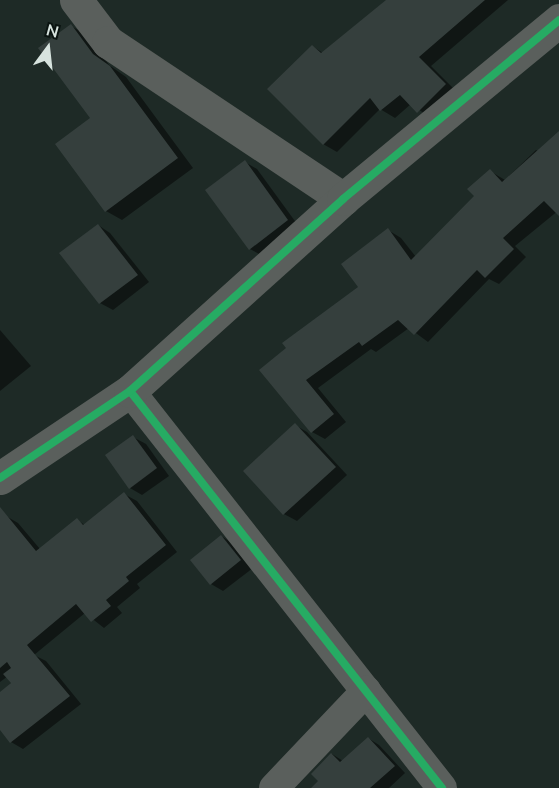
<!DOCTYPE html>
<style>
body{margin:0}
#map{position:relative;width:559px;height:788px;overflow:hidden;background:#1e2a26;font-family:Mulish,sans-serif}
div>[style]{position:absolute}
.shadow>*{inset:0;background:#0007}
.building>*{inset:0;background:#353f3d}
.minor>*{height:30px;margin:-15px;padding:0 15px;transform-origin:15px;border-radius:15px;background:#5a5f5c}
.tertiary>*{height:33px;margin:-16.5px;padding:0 16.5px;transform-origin:16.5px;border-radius:16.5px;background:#5a5f5c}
.cycleway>*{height:8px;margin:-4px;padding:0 4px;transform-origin:4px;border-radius:4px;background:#26ab63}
span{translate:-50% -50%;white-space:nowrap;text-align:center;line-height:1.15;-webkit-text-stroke:4.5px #0b1411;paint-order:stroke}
.north{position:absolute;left:18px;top:18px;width:60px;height:60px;-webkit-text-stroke:4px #0b1411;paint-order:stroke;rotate:15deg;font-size:16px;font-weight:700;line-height:24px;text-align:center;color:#d7e3de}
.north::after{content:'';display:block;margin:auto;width:21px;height:27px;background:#d7e3de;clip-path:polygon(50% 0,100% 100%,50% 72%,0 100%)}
</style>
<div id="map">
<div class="shadow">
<div style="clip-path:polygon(388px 0,508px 0,431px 66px,458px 93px,432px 119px,411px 104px,395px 118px,380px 109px,337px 152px,323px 144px,312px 46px,323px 53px)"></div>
<div style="clip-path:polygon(71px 26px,87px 35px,109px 65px,126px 77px,193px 168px,122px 220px,106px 211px,92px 118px)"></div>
<div style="clip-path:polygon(559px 134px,559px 210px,515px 246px,526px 257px,499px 284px,489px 279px,428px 342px,409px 328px,376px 352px,371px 349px,318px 388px,346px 422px,325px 439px,312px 432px,261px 370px,360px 287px,388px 230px,401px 238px,416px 257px,476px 196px,490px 171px,505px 180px,536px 150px,540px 152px)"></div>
<div style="clip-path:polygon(245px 162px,257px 169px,300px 228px,263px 256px,250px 249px)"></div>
<div style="clip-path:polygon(98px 225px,110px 233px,149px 282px,113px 310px,100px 303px)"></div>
<div style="clip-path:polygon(0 330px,31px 366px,0 391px)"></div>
<div style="clip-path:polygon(295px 425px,307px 432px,347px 475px,297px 521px,284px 514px)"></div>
<div style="clip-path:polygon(133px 437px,146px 444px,169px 476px,142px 495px,130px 488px)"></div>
<div style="clip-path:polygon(124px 494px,137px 501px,177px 552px,137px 584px,140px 588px,117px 607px,122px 613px,104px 628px,85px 613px,34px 655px,46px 661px,81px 704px,23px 749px,11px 742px,0 727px,0 697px,28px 661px,0 682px,0 521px,6px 516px,18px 523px,40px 549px,77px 520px,85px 525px)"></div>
<div style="clip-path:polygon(221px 536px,234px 544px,253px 568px,223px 591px,211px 584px)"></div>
<div style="clip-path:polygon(368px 738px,379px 745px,405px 773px,389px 788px,314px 788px,321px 781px,332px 754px,343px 761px)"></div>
</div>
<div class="building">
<div style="clip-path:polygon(386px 0,485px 0,419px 57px,446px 84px,417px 113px,400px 95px,380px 111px,370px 98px,323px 145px,267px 89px,312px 45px,321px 53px)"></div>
<div style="clip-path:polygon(71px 24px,93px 54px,110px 66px,178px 158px,105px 212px,55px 144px,90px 118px,38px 48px)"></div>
<div style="clip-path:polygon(559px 131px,559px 216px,544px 201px,503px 238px,514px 249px,485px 278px,477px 270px,414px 335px,398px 320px,362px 346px,359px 342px,306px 380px,334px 414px,311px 433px,259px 370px,286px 348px,282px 343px,358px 287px,341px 264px,388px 228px,411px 260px,474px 196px,467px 189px,490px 169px,502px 182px)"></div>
<div style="clip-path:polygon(245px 160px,288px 220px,249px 250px,205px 190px)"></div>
<div style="clip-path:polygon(98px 224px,138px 275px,99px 304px,59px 253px)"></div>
<div style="clip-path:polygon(295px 423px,336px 467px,283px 515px,243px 471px)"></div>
<div style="clip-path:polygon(133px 435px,157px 468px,129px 489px,105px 455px)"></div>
<div style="clip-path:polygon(124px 492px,166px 545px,126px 577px,129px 581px,106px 600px,111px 606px,91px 622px,76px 604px,27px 645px,70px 696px,10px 743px,0 730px,0 692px,11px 683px,3px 674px,11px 668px,7px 662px,0 668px,0 507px,36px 551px,77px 518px,83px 525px)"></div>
<div style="clip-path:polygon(221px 535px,241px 560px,210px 585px,190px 560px)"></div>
<div style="clip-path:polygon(368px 737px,395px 766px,370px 788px,311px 788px,318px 781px,311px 774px,331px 753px,340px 762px)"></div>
</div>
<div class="minor">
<div style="left:130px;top:391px;width:505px;rotate:51.84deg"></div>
<div style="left:274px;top:788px;width:134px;rotate:-46.5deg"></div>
</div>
<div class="tertiary">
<div style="left:76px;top:0;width:53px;rotate:52.7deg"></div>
<div style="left:108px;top:42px;width:283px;rotate:33.7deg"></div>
<div style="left:0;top:478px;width:156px;rotate:-33.8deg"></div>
<div style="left:130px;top:391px;width:287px;rotate:-42deg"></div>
<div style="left:343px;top:199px;width:281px;rotate:-39.6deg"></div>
</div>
<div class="cycleway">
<div style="left:130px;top:391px;width:505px;rotate:51.84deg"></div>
<div style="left:0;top:478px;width:156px;rotate:-33.8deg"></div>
<div style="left:130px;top:391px;width:287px;rotate:-42deg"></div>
<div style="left:343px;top:199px;width:281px;rotate:-39.6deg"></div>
</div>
<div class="north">N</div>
</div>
